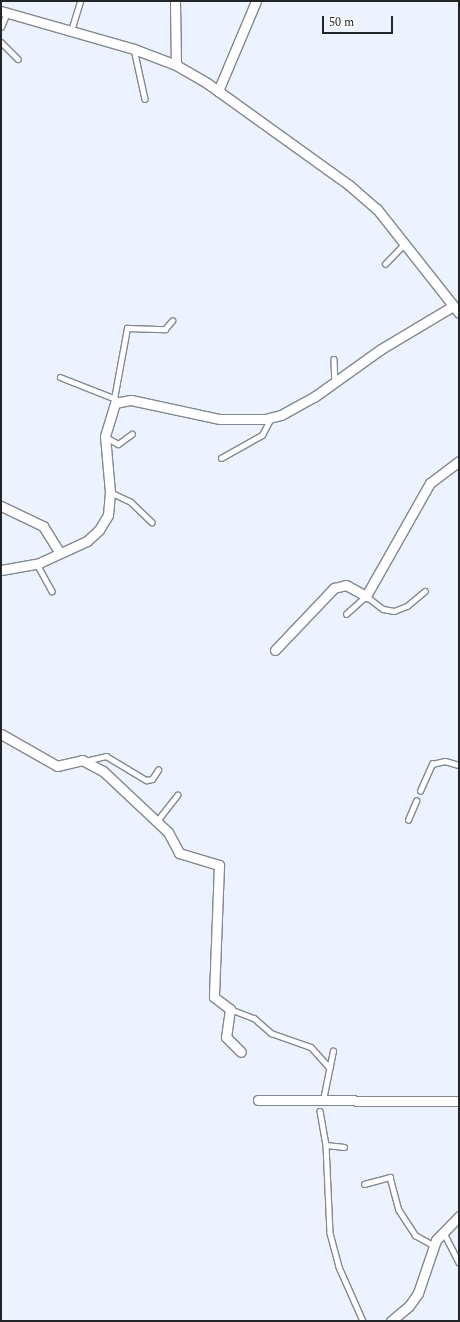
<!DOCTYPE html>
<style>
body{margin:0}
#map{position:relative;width:460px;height:1322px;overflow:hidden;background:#edf3fe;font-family:Spectral,serif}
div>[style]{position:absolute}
.roads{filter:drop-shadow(1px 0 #828891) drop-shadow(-1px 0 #828891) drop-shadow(0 1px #828891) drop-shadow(0 -1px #828891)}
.lane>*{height:4.5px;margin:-2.25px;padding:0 2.25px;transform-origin:2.25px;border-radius:2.25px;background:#fff}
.street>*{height:9px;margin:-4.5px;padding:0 4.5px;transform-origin:4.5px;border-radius:4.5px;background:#fff}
span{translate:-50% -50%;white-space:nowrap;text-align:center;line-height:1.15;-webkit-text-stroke:4px #fff;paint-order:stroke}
.frame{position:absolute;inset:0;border:2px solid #232529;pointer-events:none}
.scale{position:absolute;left:322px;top:16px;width:71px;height:18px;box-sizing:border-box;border:2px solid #232529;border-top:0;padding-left:5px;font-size:12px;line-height:14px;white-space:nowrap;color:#232529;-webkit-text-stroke:3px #fff;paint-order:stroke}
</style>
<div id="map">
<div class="roads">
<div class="lane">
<div style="left:1px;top:27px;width:15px;rotate:-67deg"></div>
<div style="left:71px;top:31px;width:31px;rotate:-73deg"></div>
<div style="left:1px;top:42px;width:24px;rotate:45deg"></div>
<div style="left:134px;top:49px;width:51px;rotate:77.6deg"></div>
<div style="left:385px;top:264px;width:28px;rotate:-46deg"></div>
<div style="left:334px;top:359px;width:24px;rotate:88deg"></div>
<div style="left:60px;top:377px;width:60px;rotate:21.4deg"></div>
<div style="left:114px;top:399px;width:72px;rotate:-79.6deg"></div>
<div style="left:127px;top:328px;width:38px;rotate:2deg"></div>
<div style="left:165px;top:329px;width:11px;rotate:-49deg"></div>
<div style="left:106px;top:437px;width:14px;rotate:30deg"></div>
<div style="left:118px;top:444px;width:17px;rotate:-36deg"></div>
<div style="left:221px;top:458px;width:47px;rotate:-29.3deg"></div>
<div style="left:262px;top:435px;width:19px;rotate:-62deg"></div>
<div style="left:110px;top:492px;width:23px;rotate:25deg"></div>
<div style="left:131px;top:502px;width:29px;rotate:44deg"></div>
<div style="left:37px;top:564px;width:31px;rotate:61deg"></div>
<div style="left:346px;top:614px;width:27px;rotate:-42deg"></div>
<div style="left:366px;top:596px;width:21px;rotate:37deg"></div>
<div style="left:383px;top:609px;width:11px;rotate:10deg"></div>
<div style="left:394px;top:611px;width:14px;rotate:-21deg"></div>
<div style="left:407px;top:606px;width:23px;rotate:-40deg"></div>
<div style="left:85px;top:761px;width:22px;rotate:-13deg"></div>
<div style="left:106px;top:756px;width:47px;rotate:31deg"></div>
<div style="left:146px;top:780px;width:6px;rotate:-9deg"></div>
<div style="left:152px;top:779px;width:11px;rotate:-56deg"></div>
<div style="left:420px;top:791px;width:30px;rotate:-66deg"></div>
<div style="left:432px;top:764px;width:13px;rotate:-13deg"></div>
<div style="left:445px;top:761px;width:15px;rotate:16deg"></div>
<div style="left:408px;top:820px;width:21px;rotate:-67deg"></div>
<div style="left:157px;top:821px;width:33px;rotate:-52deg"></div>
<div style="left:230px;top:1009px;width:26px;rotate:21deg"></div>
<div style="left:254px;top:1018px;width:23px;rotate:41deg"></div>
<div style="left:271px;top:1033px;width:42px;rotate:19.3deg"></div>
<div style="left:311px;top:1047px;width:28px;rotate:48deg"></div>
<div style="left:323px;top:1100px;width:50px;rotate:-78.5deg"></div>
<div style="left:320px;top:1111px;width:35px;rotate:80deg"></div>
<div style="left:326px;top:1145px;width:18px;rotate:6deg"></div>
<div style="left:326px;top:1145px;width:88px;rotate:87.4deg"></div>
<div style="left:330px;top:1233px;width:35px;rotate:75deg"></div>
<div style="left:339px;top:1267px;width:59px;rotate:66deg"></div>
<div style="left:364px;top:1184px;width:27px;rotate:-15deg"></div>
<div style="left:390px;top:1177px;width:34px;rotate:75deg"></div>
<div style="left:399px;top:1210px;width:30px;rotate:57deg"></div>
<div style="left:415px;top:1235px;width:21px;rotate:29deg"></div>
<div style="left:443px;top:1231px;width:35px;rotate:63deg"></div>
</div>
<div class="street">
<div style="left:175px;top:1px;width:64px;rotate:89.1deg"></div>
<div style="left:1px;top:11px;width:138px;rotate:15.9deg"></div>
<div style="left:134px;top:49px;width:45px;rotate:20.9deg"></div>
<div style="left:176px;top:65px;width:36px;rotate:30deg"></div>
<div style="left:207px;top:83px;width:175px;rotate:35.7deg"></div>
<div style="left:349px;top:185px;width:37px;rotate:41deg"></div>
<div style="left:377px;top:209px;width:132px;rotate:51.7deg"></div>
<div style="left:218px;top:91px;width:98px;rotate:-67.1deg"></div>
<div style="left:1px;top:506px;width:47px;rotate:25.5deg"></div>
<div style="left:43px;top:526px;width:32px;rotate:58deg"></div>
<div style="left:1px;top:570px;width:39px;rotate:-10deg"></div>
<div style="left:39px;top:563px;width:53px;rotate:-24.6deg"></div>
<div style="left:87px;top:541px;width:16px;rotate:-43deg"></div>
<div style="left:99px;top:530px;width:17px;rotate:-59deg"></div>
<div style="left:108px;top:515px;width:23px;rotate:-85deg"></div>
<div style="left:110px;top:492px;width:56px;rotate:-95.1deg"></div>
<div style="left:105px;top:436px;width:34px;rotate:-73deg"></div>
<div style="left:115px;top:403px;width:16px;rotate:-11deg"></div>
<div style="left:131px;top:400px;width:91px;rotate:12.1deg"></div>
<div style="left:220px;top:419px;width:45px"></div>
<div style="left:265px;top:419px;width:16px;rotate:-14deg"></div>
<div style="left:281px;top:415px;width:38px;rotate:-29deg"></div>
<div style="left:314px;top:397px;width:82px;rotate:-35.6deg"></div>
<div style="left:381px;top:349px;width:84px;rotate:-30.8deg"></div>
<div style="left:275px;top:650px;width:86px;rotate:-46.4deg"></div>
<div style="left:334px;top:588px;width:12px;rotate:-14deg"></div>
<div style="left:346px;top:585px;width:23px;rotate:29deg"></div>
<div style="left:366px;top:596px;width:130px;rotate:-60.5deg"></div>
<div style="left:430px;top:483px;width:36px;rotate:-37deg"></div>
<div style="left:1px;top:734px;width:64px;rotate:29.7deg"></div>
<div style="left:57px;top:766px;width:26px;rotate:-13deg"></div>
<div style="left:82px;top:760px;width:24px;rotate:28deg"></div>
<div style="left:103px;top:771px;width:89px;rotate:43.2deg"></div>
<div style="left:168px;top:832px;width:24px;rotate:62deg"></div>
<div style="left:179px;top:853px;width:42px;rotate:16.7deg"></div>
<div style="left:219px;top:865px;width:132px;rotate:92.2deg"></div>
<div style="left:214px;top:997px;width:20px;rotate:37deg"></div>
<div style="left:230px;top:1009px;width:28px;rotate:98deg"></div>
<div style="left:226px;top:1037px;width:21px;rotate:45deg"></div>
<div style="left:258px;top:1100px;width:201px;rotate:0.3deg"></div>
<div style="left:391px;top:1321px;width:23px;rotate:-40deg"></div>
<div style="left:409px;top:1306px;width:16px;rotate:-55deg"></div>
<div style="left:418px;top:1293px;width:56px;rotate:-71.2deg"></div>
<div style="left:436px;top:1240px;width:33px;rotate:-46deg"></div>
</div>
</div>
<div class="frame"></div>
<div class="scale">50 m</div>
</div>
